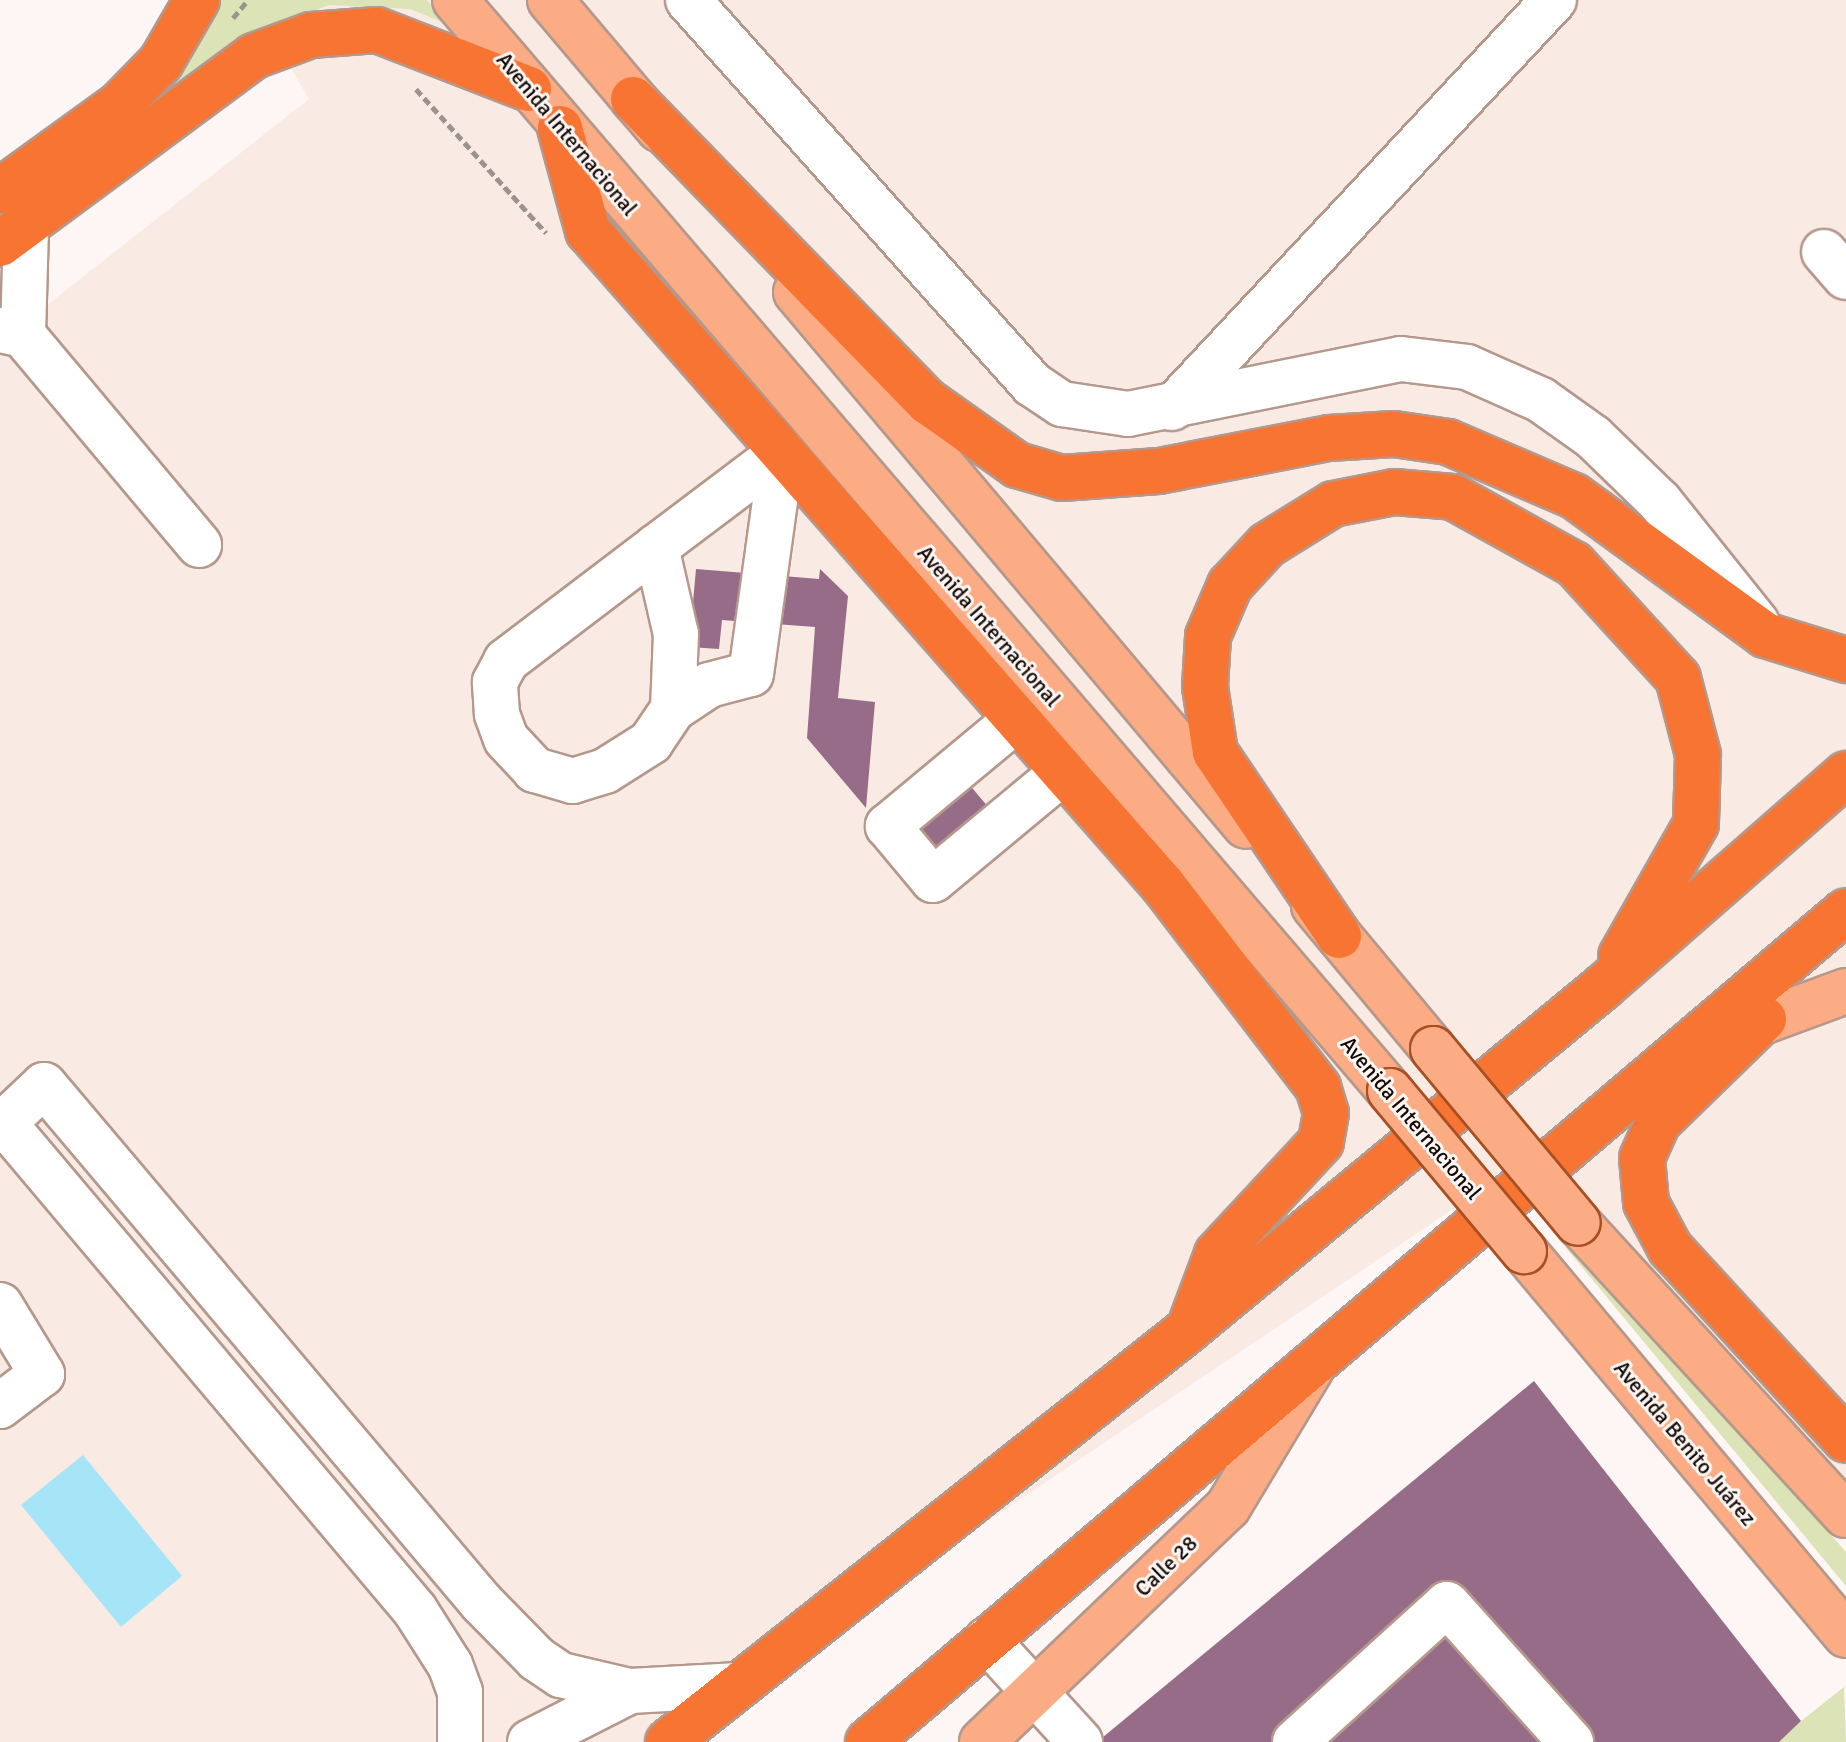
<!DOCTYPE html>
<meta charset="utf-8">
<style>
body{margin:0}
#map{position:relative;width:1846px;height:1742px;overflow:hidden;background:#fdf6f4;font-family:Signika,sans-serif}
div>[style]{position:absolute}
.built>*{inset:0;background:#faeae4}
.green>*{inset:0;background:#dbe3b7}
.water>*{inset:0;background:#a6e4f8}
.building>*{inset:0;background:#976c89}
.path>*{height:5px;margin-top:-2.5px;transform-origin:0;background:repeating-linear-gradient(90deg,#9b9390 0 8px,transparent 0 12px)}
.roads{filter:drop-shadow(2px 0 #b5988c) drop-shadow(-2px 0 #b5988c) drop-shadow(0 2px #b5988c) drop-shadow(0 -2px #b5988c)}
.minor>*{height:44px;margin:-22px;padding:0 22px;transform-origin:22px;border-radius:22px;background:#fff}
.major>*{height:44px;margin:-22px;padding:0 22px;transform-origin:22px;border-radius:22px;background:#fbac84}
.highway>*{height:44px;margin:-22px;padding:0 22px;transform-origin:22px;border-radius:22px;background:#f87432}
.bridges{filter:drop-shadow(2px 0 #a84f23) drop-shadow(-2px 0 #a84f23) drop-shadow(0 2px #a84f23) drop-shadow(0 -2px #a84f23)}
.major-bridge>*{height:44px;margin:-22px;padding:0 22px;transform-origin:22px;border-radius:22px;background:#fbac84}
span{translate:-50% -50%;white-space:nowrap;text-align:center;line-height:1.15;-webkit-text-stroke:6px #fdf6f4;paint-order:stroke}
.street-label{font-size:22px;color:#140a06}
</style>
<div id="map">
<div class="built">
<div style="clip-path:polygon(251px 0,1846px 0,1846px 1505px,1532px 1156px,659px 1742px,0 1742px,0 342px,309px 99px)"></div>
</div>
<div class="green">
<div style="clip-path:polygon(221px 0,427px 0,447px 24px,410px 9px,329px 5px,246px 38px,160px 102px,152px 93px)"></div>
<div style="clip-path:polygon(1560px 1225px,1846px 1552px,1846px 1586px,1552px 1231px)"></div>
<div style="clip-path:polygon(1844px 1687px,1846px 1742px,1779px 1742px,1801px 1721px)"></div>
</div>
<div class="water">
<div style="clip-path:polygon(83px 1455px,182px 1576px,121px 1627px,21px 1505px)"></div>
</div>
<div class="building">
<div style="clip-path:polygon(696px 569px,819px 579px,820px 569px,848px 596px,838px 698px,875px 702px,866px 808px,807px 738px,815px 627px,722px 620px,719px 649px,689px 647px)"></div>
<div style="clip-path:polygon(946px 757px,1016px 840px,962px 885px,893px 801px)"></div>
<div style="clip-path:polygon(1534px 1381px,1801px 1721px,1779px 1742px,1097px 1742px)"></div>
</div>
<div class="path">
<div style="left:233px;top:18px;width:23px;rotate:-50deg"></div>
<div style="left:416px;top:89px;width:194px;rotate:47.9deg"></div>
</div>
<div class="roads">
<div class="minor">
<div style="left:688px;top:0;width:516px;rotate:48.14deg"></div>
<div style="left:1032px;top:384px;width:36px;rotate:34deg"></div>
<div style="left:1062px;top:404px;width:67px;rotate:8.6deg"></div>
<div style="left:1128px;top:414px;width:278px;rotate:-11.4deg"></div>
<div style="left:1401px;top:359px;width:66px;rotate:6.9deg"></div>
<div style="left:1467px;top:367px;width:81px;rotate:24deg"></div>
<div style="left:1541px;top:400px;width:64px;rotate:35.4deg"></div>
<div style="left:1593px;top:437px;width:93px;rotate:44.1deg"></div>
<div style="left:1660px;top:502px;width:155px;rotate:51.3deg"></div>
<div style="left:1824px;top:252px;width:33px;rotate:49deg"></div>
<div style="left:0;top:330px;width:24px;rotate:12deg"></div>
<div style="left:23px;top:335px;width:274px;rotate:50deg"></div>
<div style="left:23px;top:335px;width:110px;rotate:-88.4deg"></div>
<div style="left:1172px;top:408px;width:559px;rotate:-46.89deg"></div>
<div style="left:656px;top:547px;width:89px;rotate:77.1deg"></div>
<div style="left:676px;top:634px;width:75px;rotate:92.3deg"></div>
<div style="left:673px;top:709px;width:40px;rotate:124deg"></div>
<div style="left:651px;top:742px;width:54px;rotate:147.8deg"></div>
<div style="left:605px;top:771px;width:34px;rotate:163deg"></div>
<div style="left:573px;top:781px;width:40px;rotate:-164deg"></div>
<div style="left:535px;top:770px;width:42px;rotate:-133.1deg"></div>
<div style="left:506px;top:739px;width:27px;rotate:-110deg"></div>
<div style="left:497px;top:714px;width:32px;rotate:-94deg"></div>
<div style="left:495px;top:682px;width:24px;rotate:-62deg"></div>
<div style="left:506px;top:661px;width:188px;rotate:-37.2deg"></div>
<div style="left:656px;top:547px;width:158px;rotate:-37deg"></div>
<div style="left:673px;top:709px;width:43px;rotate:-33.7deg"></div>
<div style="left:709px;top:685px;width:43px;rotate:-14.7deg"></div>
<div style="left:751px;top:674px;width:224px;rotate:-82.1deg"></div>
<div style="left:1017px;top:719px;width:168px;rotate:140.3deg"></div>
<div style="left:888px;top:826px;width:70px;rotate:50.2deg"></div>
<div style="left:933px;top:880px;width:169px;rotate:-39.7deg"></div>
<div style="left:0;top:1305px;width:81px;rotate:58.7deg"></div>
<div style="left:42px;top:1374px;width:53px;rotate:142.7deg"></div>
<div style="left:987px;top:1640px;width:138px;rotate:47.6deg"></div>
<div style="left:460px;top:1742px;width:50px;rotate:-90deg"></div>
<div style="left:460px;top:1692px;width:29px;rotate:-110deg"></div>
<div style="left:450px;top:1665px;width:65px;rotate:-122.5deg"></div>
<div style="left:415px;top:1610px;width:637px;rotate:-130.16deg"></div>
<div style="left:4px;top:1123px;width:55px;rotate:-43.5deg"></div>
<div style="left:44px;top:1085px;width:677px;rotate:49.79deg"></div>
<div style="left:481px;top:1602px;width:80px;rotate:45.5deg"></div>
<div style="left:537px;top:1659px;width:29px;rotate:34deg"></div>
<div style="left:561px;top:1675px;width:71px;rotate:13.1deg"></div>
<div style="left:630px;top:1691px;width:109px;rotate:-3.2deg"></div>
<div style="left:530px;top:1742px;width:112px;rotate:-27deg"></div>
<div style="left:1295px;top:1742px;width:205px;rotate:-42.2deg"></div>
<div style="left:1447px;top:1604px;width:186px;rotate:48.1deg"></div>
</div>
<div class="major">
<div style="left:455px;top:0;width:1437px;rotate:49.4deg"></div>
<div style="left:550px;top:0;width:169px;rotate:49.8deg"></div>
<div style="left:796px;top:292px;width:698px;rotate:49.88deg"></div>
<div style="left:1314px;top:906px;width:186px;rotate:50.2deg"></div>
<div style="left:1759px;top:1023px;width:93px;rotate:-20.2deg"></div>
<div style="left:1578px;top:1223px;width:396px;rotate:47.5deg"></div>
<div style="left:1524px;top:1251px;width:501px;rotate:50.02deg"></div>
<div style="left:982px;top:1742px;width:340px;rotate:-43.7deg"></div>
<div style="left:1228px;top:1507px;width:161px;rotate:-59deg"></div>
</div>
<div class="highway">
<div style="left:633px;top:99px;width:423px;rotate:45.8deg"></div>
<div style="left:928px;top:402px;width:109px;rotate:35.3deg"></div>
<div style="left:1017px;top:465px;width:47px;rotate:16.1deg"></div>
<div style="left:1062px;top:478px;width:97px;rotate:-4.1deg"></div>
<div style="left:1159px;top:471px;width:173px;rotate:-11deg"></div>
<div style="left:1329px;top:438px;width:65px;rotate:-3.5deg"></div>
<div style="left:1394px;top:434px;width:55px;rotate:8.4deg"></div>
<div style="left:1448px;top:442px;width:137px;rotate:23.2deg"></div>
<div style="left:1574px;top:496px;width:236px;rotate:36deg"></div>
<div style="left:1765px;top:635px;width:85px;rotate:17.2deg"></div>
<div style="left:560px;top:128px;width:107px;rotate:74.8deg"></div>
<div style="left:588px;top:231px;width:871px;rotate:48.68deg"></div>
<div style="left:1163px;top:885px;width:255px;rotate:52.5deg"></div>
<div style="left:1318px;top:1087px;width:27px;rotate:73deg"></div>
<div style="left:1326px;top:1113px;width:29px;rotate:100deg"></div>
<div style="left:1321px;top:1142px;width:153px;rotate:132.9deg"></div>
<div style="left:1217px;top:1254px;width:80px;rotate:110.5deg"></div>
<div style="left:0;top:191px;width:148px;rotate:-35.9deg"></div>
<div style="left:120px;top:104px;width:59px;rotate:-45.7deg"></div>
<div style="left:161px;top:62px;width:72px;rotate:-59.9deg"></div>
<div style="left:0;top:244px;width:316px;rotate:-36.5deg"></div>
<div style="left:254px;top:56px;width:61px;rotate:-20.2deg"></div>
<div style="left:311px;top:35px;width:66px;rotate:-4.3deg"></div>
<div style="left:377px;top:30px;width:163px;rotate:21.2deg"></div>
<div style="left:1339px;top:936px;width:222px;rotate:-124deg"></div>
<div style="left:1215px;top:752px;width:66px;rotate:-98.7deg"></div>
<div style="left:1205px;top:687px;width:51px;rotate:-86.6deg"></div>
<div style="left:1208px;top:636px;width:56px;rotate:-66.7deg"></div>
<div style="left:1230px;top:585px;width:54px;rotate:-47.2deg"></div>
<div style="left:1267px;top:545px;width:78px;rotate:-31.8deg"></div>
<div style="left:1333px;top:504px;width:62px;rotate:-11.1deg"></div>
<div style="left:1394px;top:492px;width:59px;rotate:4.8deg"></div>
<div style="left:1453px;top:497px;width:138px;rotate:29deg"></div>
<div style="left:1574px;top:564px;width:154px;rotate:47.6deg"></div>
<div style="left:1678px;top:678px;width:80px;rotate:75.4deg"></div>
<div style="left:1698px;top:755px;width:69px;rotate:91.7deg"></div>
<div style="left:1696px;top:824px;width:152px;rotate:119.6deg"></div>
<div style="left:1764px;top:1019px;width:148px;rotate:135.8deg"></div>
<div style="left:1658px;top:1122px;width:39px;rotate:114deg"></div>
<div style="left:1642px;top:1158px;width:45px;rotate:84.9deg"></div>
<div style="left:1646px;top:1203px;width:51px;rotate:61.9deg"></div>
<div style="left:1670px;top:1248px;width:260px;rotate:47.5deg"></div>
<div style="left:668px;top:1742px;width:665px;rotate:-38.4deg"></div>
<div style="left:1189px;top:1329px;width:538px;rotate:-39.57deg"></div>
<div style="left:1604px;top:986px;width:322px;rotate:-41.2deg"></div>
<div style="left:868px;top:1742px;width:1283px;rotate:-40.35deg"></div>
</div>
</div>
<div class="bridges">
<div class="major-bridge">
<div style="left:1433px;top:1049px;width:226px;rotate:50.2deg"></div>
<div style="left:1390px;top:1091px;width:209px;rotate:50.1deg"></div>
</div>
</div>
<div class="street-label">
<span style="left:567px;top:134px;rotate:50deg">Avenida Internacional</span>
<span style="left:989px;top:626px;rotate:49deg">Avenida Internacional</span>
<span style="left:1411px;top:1118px;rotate:50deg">Avenida Internacional</span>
<span style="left:1685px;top:1443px;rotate:50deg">Avenida Benito Juárez</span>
<span style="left:1166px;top:1566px;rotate:-44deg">Calle 28</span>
</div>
</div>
